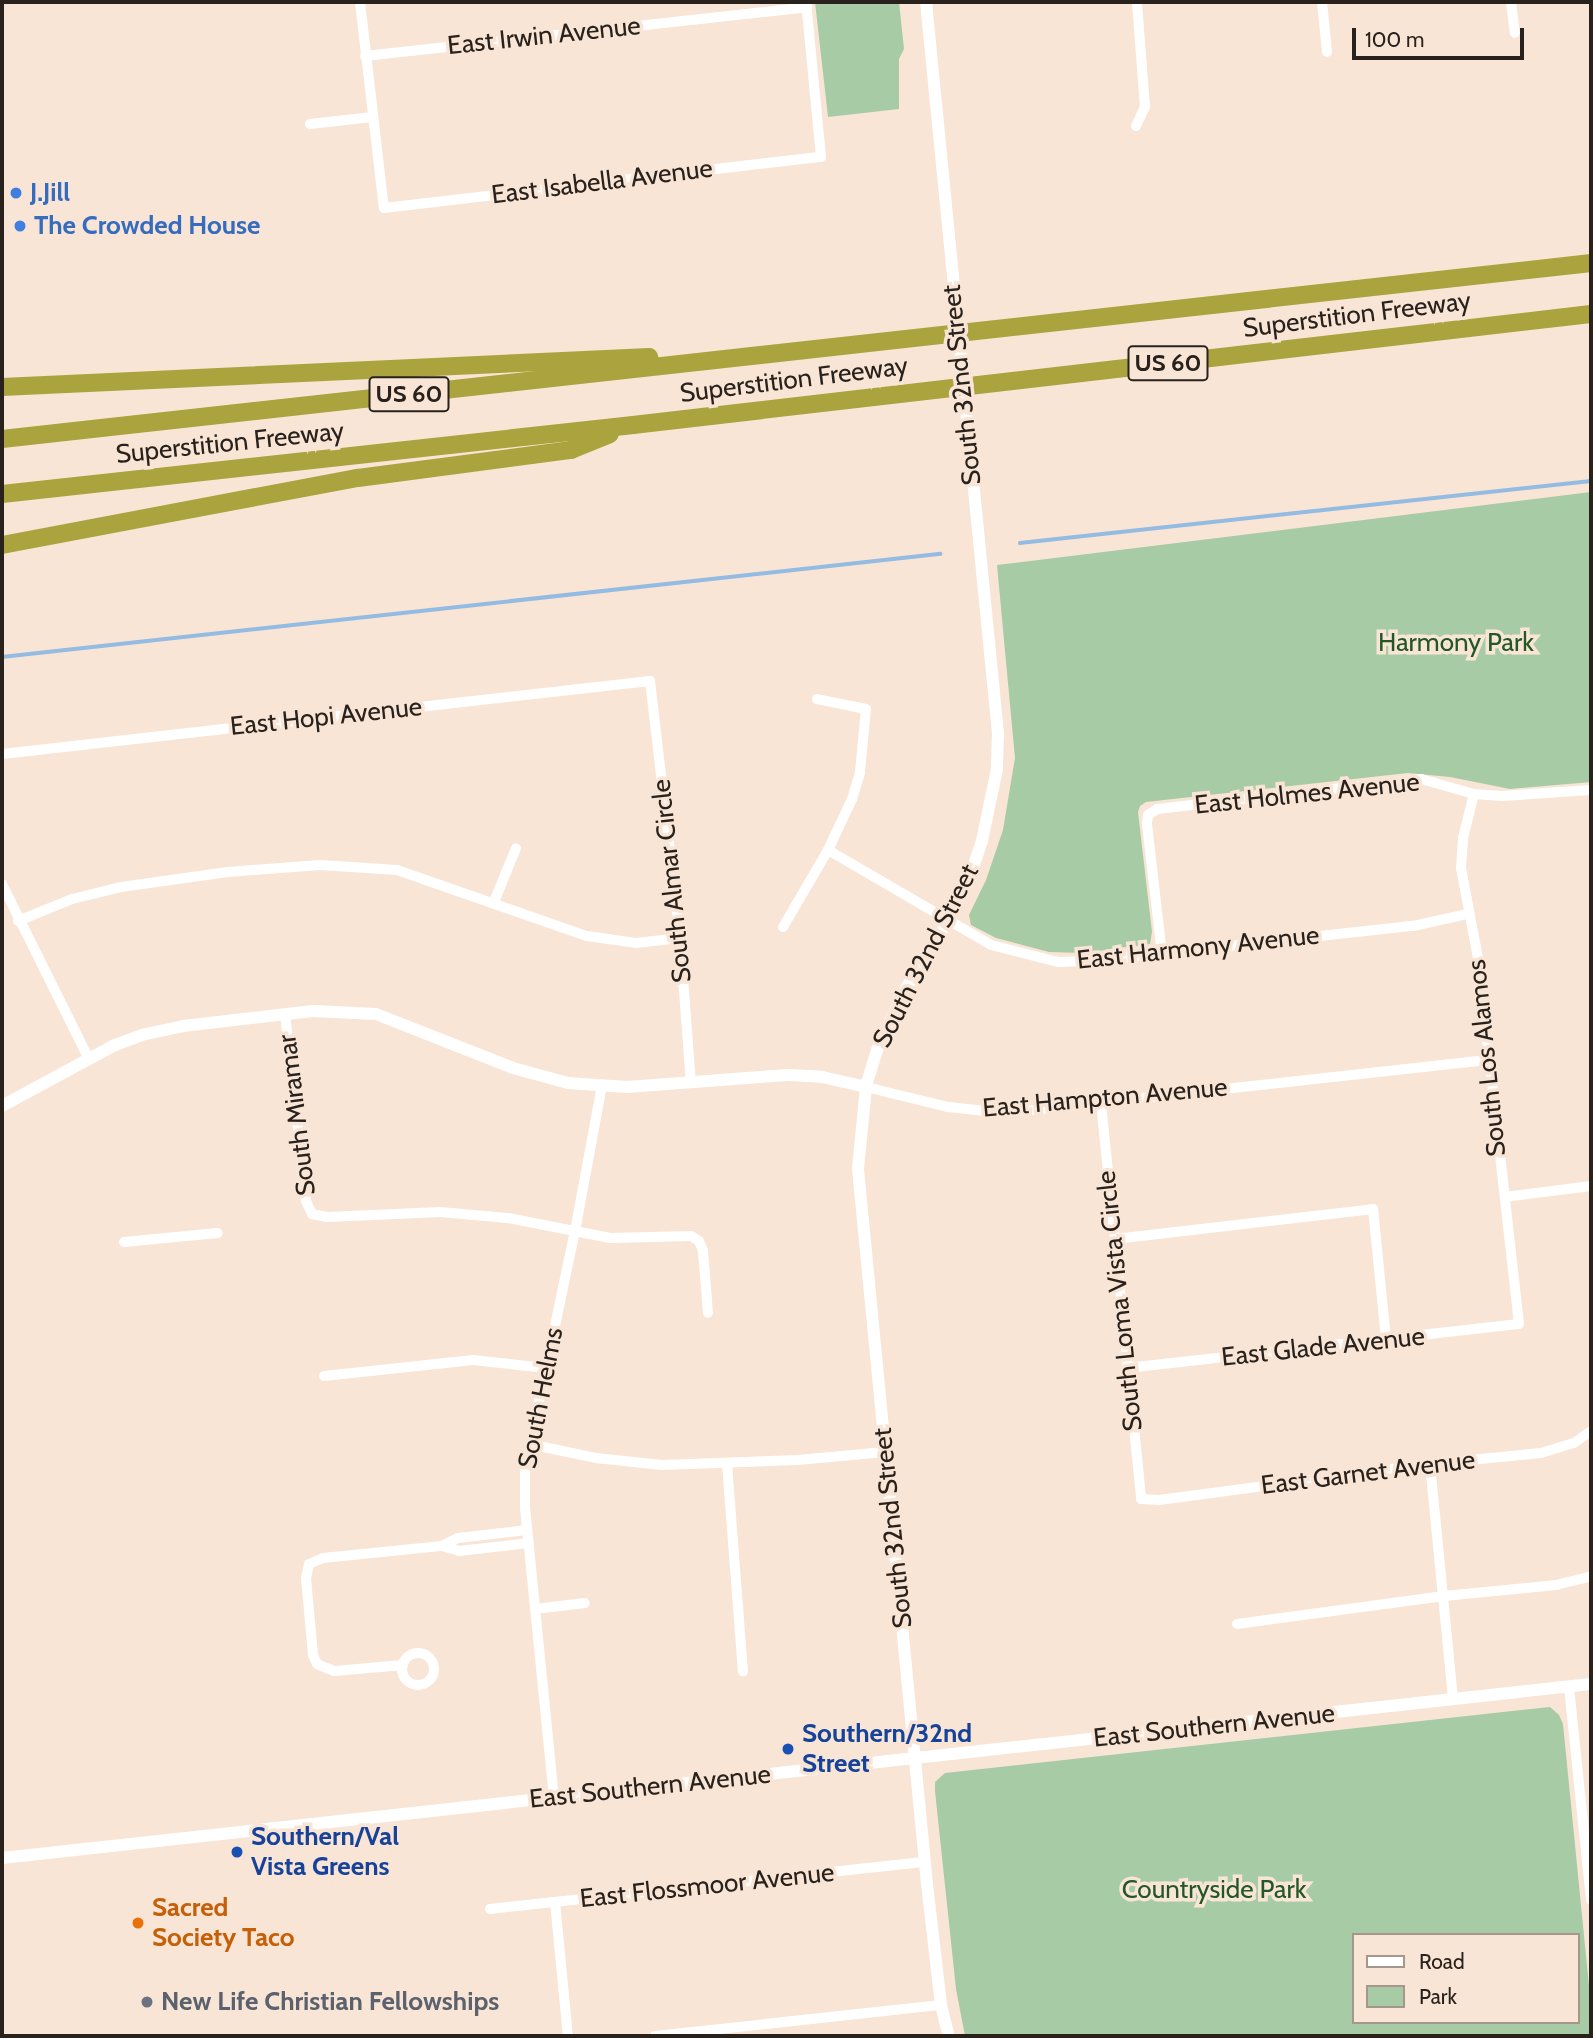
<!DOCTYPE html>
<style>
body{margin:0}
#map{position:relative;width:1593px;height:2038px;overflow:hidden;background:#f8e5d6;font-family:Cabin,sans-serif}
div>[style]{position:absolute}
.green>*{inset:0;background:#a6cba5}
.stream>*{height:3.5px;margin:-1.75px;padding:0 1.75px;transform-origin:1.75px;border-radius:1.75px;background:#94bbe2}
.minor>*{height:10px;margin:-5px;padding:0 5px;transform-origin:5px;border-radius:5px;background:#fff}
.minor>.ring{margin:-5px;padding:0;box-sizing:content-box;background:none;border:10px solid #fff;border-radius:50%}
.tertiary>*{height:12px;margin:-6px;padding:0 6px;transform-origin:6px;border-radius:6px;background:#fff}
.secondary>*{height:12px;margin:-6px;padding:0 6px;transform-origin:6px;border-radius:6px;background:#fff}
.motorway>*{height:18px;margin:-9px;padding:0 9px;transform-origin:9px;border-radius:9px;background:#aba33d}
.dots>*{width:19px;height:19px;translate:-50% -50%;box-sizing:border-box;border:4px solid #f8e5d6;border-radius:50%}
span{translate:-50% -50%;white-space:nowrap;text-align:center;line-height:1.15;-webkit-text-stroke:7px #f8e5d6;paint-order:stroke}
.shield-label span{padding:2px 5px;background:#f8e5d6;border:2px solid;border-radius:5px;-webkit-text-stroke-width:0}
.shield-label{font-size:24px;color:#29221c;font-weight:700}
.street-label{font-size:26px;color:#29221c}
.shop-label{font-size:26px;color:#366cbe;font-weight:700}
.left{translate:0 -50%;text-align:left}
.park-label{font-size:26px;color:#225825}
.transit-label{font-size:26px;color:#164399;font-weight:700}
.food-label{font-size:26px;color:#c56008;font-weight:700}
.worship-label{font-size:26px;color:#5b616d;font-weight:700}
.frame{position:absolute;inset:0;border:4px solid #29221c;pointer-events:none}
.legend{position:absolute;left:1352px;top:1933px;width:228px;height:91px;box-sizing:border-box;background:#f8e5d6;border:2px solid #a5978c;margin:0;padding:9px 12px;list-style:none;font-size:21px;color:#29221c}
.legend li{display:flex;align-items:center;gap:14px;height:35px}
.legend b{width:35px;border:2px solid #a5978c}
.scale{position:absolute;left:1352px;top:28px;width:172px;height:32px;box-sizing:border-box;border:4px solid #29221c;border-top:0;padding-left:9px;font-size:21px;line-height:24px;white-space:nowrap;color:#29221c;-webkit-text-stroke:5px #f8e5d6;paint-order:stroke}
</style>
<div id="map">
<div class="green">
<div style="clip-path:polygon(815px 2px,899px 2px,904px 49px,899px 59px,899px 109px,828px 117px)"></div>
<div style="clip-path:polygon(1591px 492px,1591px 782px,1510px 789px,1450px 777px,1408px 773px,1146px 802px,1140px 806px,1138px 812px,1152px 932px,1150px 944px,1084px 953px,1049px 952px,996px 938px,971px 925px,969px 915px,986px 880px,1003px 830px,1015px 758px,997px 565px)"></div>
<div style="clip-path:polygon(evenodd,1550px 1707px,1559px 1715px,1563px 1724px,1591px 2006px,1591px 2036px,965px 2036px,956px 1989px,935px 1791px,935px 1782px,945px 1773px,1550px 1707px,1353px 1935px,1577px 1935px,1577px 2022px,1353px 2022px,1353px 1935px)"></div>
</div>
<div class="stream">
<div style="left:1020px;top:543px;width:574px;rotate:-6.2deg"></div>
<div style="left:2px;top:657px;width:944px;rotate:-6.27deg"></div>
</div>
<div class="minor">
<div style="left:360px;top:2px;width:207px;rotate:83.4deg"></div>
<div style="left:384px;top:208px;width:440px;rotate:-6.7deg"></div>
<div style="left:821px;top:157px;width:156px;rotate:-95.5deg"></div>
<div style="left:1322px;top:2px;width:50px;rotate:84.3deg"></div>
<div style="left:1511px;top:2px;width:31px;rotate:83deg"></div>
<div style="left:365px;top:56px;width:445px;rotate:-6.3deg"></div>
<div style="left:310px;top:124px;width:63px;rotate:-6.3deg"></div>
<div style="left:1136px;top:126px;width:21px;rotate:-65deg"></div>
<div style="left:1145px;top:107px;width:105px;rotate:-94.4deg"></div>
<div style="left:2px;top:754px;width:652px;rotate:-6.43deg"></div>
<div style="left:650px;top:681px;width:259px;rotate:83.3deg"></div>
<div style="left:680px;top:938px;width:145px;rotate:85.7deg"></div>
<div style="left:828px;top:850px;width:189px;rotate:30.2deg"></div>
<div style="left:991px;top:945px;width:69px;rotate:14.2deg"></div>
<div style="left:1058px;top:962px;width:36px;rotate:-2deg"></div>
<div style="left:1094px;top:961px;width:321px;rotate:-6.3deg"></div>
<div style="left:1413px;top:926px;width:55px;rotate:-12.5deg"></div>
<div style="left:2px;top:884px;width:195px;rotate:63.6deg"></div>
<div style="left:494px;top:902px;width:58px;rotate:-67.8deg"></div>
<div style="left:18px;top:921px;width:58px;rotate:-22.2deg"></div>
<div style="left:72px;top:899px;width:50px;rotate:-13.8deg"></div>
<div style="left:121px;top:887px;width:108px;rotate:-8deg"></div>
<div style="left:228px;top:872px;width:92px;rotate:-4.4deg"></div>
<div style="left:320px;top:865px;width:77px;rotate:3.7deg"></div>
<div style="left:397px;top:870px;width:201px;rotate:19.2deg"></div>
<div style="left:587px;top:936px;width:49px;rotate:8.1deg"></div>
<div style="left:636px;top:943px;width:44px;rotate:-6.5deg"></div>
<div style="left:783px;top:927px;width:89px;rotate:-59.7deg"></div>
<div style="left:828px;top:850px;width:56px;rotate:-64.8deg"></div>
<div style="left:852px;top:799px;width:28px;rotate:-73deg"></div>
<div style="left:860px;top:772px;width:63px;rotate:-84.6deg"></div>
<div style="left:866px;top:709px;width:50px;rotate:-168.5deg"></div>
<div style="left:1162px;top:954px;width:131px;rotate:-96.6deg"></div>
<div style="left:1147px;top:824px;width:9px;rotate:-84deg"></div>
<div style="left:1148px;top:815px;width:11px;rotate:-34deg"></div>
<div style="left:1157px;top:809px;width:266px;rotate:-6.5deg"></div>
<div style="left:1421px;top:779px;width:55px;rotate:15.8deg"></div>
<div style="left:1474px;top:794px;width:28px;rotate:4deg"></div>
<div style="left:1502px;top:796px;width:89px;rotate:-3.9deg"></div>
<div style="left:285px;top:1014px;width:188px;rotate:83.6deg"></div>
<div style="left:306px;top:1201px;width:14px;rotate:65deg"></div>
<div style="left:312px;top:1214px;width:16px;rotate:11deg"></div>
<div style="left:328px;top:1217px;width:112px;rotate:-2.6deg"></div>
<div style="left:440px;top:1212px;width:68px;rotate:5deg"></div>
<div style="left:508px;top:1218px;width:104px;rotate:11.1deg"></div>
<div style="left:610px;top:1238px;width:81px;rotate:-1.4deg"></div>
<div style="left:691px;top:1236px;width:9px;rotate:32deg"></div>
<div style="left:699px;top:1241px;width:11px;rotate:68deg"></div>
<div style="left:703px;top:1251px;width:62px;rotate:85.4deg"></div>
<div style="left:866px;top:1087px;width:84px;rotate:13.7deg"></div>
<div style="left:948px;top:1107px;width:38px;rotate:6deg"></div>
<div style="left:986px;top:1111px;width:39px"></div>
<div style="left:1025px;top:1111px;width:465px;rotate:-6.3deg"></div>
<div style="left:1101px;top:1103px;width:398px;rotate:84.2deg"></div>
<div style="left:1141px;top:1499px;width:18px;rotate:3deg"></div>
<div style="left:1159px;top:1500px;width:273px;rotate:-7.6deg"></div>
<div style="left:1430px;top:1464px;width:112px;rotate:-5.7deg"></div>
<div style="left:1541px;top:1453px;width:34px;rotate:-17deg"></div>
<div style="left:1574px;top:1443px;width:21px;rotate:-35deg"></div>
<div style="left:1505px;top:1197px;width:87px;rotate:-7.3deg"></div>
<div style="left:1115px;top:1239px;width:260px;rotate:-6.6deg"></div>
<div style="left:1373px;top:1209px;width:131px;rotate:84.3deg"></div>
<div style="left:124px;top:1242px;width:94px;rotate:-5.5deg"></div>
<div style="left:1127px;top:1368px;width:394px;rotate:-6.4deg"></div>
<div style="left:1519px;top:1324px;width:368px;rotate:-96.4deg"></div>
<div style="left:1478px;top:958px;width:92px;rotate:-100.7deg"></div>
<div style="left:1461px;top:868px;width:30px;rotate:-86deg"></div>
<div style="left:1463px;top:838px;width:45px;rotate:-76deg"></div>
<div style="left:324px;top:1376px;width:150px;rotate:-6.1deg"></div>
<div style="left:473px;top:1360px;width:72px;rotate:6.3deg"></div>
<div style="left:529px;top:1444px;width:68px;rotate:11.8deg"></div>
<div style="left:596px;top:1458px;width:66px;rotate:6.1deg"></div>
<div style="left:662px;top:1465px;width:136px;rotate:-2.1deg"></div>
<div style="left:798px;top:1460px;width:87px;rotate:-5.3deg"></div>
<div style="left:727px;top:1464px;width:208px;rotate:85.6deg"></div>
<div style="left:1430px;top:1464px;width:237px;rotate:84.4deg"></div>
<div style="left:442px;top:1546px;width:18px;rotate:-27deg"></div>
<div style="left:458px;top:1538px;width:69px;rotate:-6.6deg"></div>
<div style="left:535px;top:1609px;width:50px;rotate:-6.8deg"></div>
<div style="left:1237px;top:1624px;width:209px;rotate:-7.7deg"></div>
<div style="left:1444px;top:1596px;width:113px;rotate:-5.6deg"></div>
<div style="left:1556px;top:1585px;width:36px;rotate:-14deg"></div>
<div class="ring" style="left:402px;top:1653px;width:22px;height:22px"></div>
<div style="left:403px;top:1665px;width:69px;rotate:175deg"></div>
<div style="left:334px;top:1671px;width:18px;rotate:-158deg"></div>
<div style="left:317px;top:1664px;width:10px;rotate:-114deg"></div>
<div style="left:313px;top:1655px;width:77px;rotate:-95.2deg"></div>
<div style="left:306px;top:1578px;width:14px;rotate:-78deg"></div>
<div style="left:309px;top:1564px;width:15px;rotate:-23deg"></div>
<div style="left:323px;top:1558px;width:120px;rotate:-5.8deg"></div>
<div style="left:442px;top:1546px;width:18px;rotate:16deg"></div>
<div style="left:459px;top:1551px;width:70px;rotate:-6.5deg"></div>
<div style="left:1569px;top:1687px;width:214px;rotate:84.1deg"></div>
<div style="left:554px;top:1798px;width:294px;rotate:-95.7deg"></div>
<div style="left:525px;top:1505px;width:37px;rotate:-90deg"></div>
<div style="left:525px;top:1468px;width:242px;rotate:-78.1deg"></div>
<div style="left:575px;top:1231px;width:147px;rotate:-79.5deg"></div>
<div style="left:555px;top:1902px;width:135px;rotate:84.5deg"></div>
<div style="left:490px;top:1909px;width:438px;rotate:-6.2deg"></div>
<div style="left:655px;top:2036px;width:288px;rotate:-6.2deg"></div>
</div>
<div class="tertiary">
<div style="left:926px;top:2px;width:736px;rotate:84.38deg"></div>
<div style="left:998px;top:734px;width:35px;rotate:92deg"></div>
<div style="left:997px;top:769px;width:74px;rotate:101.8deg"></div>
<div style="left:982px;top:841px;width:37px;rotate:109deg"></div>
<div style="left:970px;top:876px;width:50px;rotate:116.1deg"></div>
<div style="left:948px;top:921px;width:81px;rotate:121.9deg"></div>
<div style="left:905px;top:990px;width:66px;rotate:115deg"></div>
<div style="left:877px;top:1050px;width:39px;rotate:107deg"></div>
<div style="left:866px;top:1087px;width:82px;rotate:95.6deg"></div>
<div style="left:858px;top:1169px;width:718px;rotate:84.49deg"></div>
<div style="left:927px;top:1884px;width:122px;rotate:83.4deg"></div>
<div style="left:941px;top:2005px;width:32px;rotate:76deg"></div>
<div style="left:2px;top:1106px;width:128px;rotate:-28.4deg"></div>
<div style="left:115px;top:1045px;width:33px;rotate:-20deg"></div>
<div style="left:146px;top:1034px;width:38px;rotate:-12deg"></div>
<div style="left:183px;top:1026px;width:131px;rotate:-6.6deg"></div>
<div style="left:313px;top:1011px;width:63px;rotate:2.7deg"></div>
<div style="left:376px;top:1014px;width:147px;rotate:21.5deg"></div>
<div style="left:513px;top:1068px;width:57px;rotate:15.3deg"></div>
<div style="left:568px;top:1083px;width:59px;rotate:3.9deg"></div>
<div style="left:627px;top:1087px;width:161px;rotate:-4.3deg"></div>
<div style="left:788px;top:1075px;width:34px;rotate:3deg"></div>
<div style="left:822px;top:1077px;width:45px;rotate:12.8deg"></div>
</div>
<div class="secondary">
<div style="left:2px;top:1858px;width:1598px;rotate:-6.25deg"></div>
</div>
<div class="motorway">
<div style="left:2px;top:387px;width:648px;rotate:-2.65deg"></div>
<div style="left:2px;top:439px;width:1599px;rotate:-6.32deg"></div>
<div style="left:2px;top:494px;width:635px;rotate:-6.24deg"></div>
<div style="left:633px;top:425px;width:964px;rotate:-6.61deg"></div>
<div style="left:2px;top:545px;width:362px;rotate:-10.7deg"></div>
<div style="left:358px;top:478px;width:215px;rotate:-7.5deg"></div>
<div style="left:571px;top:450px;width:42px;rotate:-22.3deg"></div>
</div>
<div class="dots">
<div style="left:16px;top:193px;background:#3f7fe0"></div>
<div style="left:20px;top:226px;background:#3f7fe0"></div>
<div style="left:788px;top:1749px;background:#1a4fb4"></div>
<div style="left:237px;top:1852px;background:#1a4fb4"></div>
<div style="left:138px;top:1923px;background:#e8710a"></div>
<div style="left:147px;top:2002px;background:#6b7280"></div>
</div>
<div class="shield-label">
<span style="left:1168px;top:363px">US 60</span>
<span style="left:409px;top:394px">US 60</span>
</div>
<div class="street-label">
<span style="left:544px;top:36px;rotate:-6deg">East Irwin Avenue</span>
<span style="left:602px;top:182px;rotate:-7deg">East Isabella Avenue</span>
<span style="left:1357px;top:315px;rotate:-7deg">Superstition Freeway</span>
<span style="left:794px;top:380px;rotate:-7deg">Superstition Freeway</span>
<span style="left:962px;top:385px;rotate:-96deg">South 32nd Street</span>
<span style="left:230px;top:443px;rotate:-6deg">Superstition Freeway</span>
<span style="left:326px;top:717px;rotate:-6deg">East Hopi Avenue</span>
<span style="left:1307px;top:794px;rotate:-6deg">East Holmes Avenue</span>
<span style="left:672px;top:881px;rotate:-96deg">South Almar Circle</span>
<span style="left:1198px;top:948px;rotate:-6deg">East Harmony Avenue</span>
<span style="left:926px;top:956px;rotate:-63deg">South 32nd Street</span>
<span style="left:1487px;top:1058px;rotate:-96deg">South Los Alamos</span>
<span style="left:1105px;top:1098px;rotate:-5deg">East Hampton Avenue</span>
<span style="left:297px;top:1115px;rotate:-97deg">South Miramar</span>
<span style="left:1120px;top:1301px;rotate:-96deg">South Loma Vista Circle</span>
<span style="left:1323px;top:1347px;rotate:-6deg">East Glade Avenue</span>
<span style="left:541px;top:1398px;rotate:-79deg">South Helms</span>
<span style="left:1368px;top:1473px;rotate:-7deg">East Garnet Avenue</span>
<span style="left:893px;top:1528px;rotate:-96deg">South 32nd Street</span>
<span style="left:1214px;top:1726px;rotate:-6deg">East Southern Avenue</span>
<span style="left:650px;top:1787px;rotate:-6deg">East Southern Avenue</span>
<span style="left:707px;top:1886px;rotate:-6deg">East Flossmoor Avenue</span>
</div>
<div class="shop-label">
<span class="left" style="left:30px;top:193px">J.Jill</span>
<span class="left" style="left:34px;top:226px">The Crowded House</span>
</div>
<div class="park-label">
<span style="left:1456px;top:643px">Harmony Park</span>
<span style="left:1214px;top:1890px">Countryside Park</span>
</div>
<div class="transit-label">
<span class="left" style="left:802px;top:1749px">Southern/32nd<br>Street</span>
<span class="left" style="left:251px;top:1852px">Southern/Val<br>Vista Greens</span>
</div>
<div class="food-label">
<span class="left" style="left:152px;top:1923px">Sacred<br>Society Taco</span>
</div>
<div class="worship-label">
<span class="left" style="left:161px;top:2002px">New Life Christian Fellowships</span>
</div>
<div class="frame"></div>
<ul class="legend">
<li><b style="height:9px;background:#fff"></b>Road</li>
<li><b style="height:19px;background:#a6cba5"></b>Park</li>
</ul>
<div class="scale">100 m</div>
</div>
